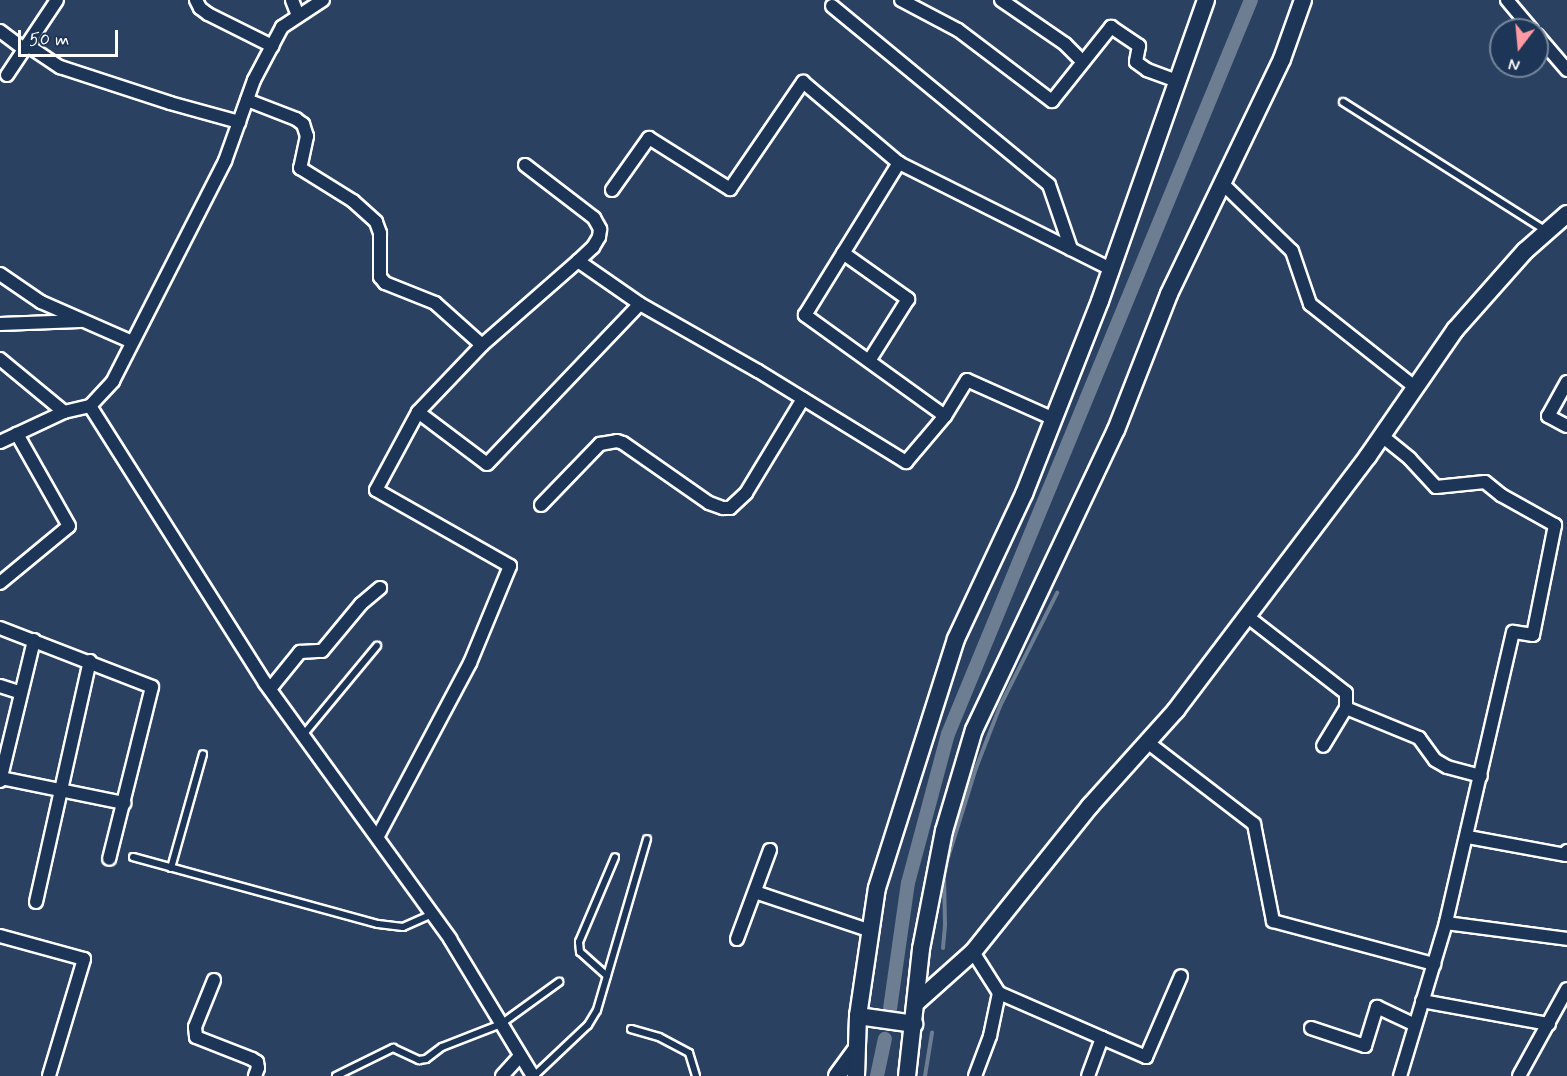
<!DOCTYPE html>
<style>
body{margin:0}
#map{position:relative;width:1567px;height:1076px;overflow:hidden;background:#2a4161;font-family:Mynerve,sans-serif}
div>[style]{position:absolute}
.stream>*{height:4px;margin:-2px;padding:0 2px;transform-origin:2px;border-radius:2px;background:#6d7d92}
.canal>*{height:14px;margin:-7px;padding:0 7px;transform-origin:7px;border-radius:7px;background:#6d7d92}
.roads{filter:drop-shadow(2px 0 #fff) drop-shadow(-2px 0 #fff) drop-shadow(0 2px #fff) drop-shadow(0 -2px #fff)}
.lane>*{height:6px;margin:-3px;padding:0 3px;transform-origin:3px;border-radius:3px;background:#1d3557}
.street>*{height:12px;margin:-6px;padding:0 6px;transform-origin:6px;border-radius:6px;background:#1d3557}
.secondary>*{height:16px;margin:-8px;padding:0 8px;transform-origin:8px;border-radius:8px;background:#1d3557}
span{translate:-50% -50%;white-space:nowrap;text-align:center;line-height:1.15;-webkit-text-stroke:5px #1d3557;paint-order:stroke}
.north{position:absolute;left:1489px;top:18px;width:60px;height:60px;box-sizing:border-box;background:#1d3557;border:2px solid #77869a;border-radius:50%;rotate:196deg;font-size:16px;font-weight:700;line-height:24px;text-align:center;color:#fff}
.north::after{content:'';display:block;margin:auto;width:21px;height:27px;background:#ff9aa2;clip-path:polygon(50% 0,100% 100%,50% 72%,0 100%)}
.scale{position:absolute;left:18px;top:30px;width:100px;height:27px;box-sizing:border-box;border:3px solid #fff;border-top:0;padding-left:8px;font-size:18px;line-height:21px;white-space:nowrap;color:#fff;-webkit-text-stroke:4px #1d3557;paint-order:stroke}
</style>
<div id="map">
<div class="stream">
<div style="left:943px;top:948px;width:24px;rotate:-85deg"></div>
<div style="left:945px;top:924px;width:47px;rotate:-91.2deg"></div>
<div style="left:944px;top:877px;width:16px;rotate:-79deg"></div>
<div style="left:947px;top:861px;width:97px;rotate:-72.7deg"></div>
<div style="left:976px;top:768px;width:66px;rotate:-68.8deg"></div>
<div style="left:1000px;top:706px;width:127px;rotate:-63.2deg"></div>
<div style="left:925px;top:1076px;width:44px;rotate:-80.8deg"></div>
</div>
<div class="canal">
<div style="left:890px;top:1009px;width:127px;rotate:-81.9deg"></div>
<div style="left:908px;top:883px;width:154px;rotate:-75deg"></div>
<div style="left:948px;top:734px;width:794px;rotate:-67.57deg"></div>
<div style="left:877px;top:1076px;width:38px;rotate:-78deg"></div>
</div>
<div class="roads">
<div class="lane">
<div style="left:1343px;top:102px;width:241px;rotate:32.4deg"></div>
<div style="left:303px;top:735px;width:116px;rotate:-50.3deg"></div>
<div style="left:133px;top:857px;width:254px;rotate:15.3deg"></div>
<div style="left:378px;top:924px;width:25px;rotate:7deg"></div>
<div style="left:403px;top:927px;width:32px;rotate:-24deg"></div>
<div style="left:171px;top:868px;width:118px;rotate:-74.3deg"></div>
<div style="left:607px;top:976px;width:36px;rotate:-138deg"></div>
<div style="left:580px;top:952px;width:10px;rotate:-96deg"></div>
<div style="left:579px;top:942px;width:92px;rotate:-67deg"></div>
<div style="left:631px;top:1029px;width:29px;rotate:16deg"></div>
<div style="left:659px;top:1037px;width:34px;rotate:28deg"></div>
<div style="left:689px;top:1053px;width:24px;rotate:73deg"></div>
<div style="left:336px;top:1076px;width:64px;rotate:-26.2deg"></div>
<div style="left:393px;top:1048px;width:29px;rotate:25deg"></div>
<div style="left:419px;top:1060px;width:7px;rotate:-8deg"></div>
<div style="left:426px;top:1059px;width:20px;rotate:-37deg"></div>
<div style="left:442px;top:1047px;width:63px;rotate:-21.3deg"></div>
<div style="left:501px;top:1024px;width:72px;rotate:-35.9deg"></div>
<div style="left:534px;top:1076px;width:74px;rotate:-43.4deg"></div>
<div style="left:588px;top:1025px;width:17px;rotate:-59deg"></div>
<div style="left:597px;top:1010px;width:178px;rotate:-73.7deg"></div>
</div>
<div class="street">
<div style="left:196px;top:0;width:9px;rotate:63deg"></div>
<div style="left:200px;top:8px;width:10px;rotate:37deg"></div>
<div style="left:208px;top:14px;width:72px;rotate:26.6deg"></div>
<div style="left:292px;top:0;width:17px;rotate:69deg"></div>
<div style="left:901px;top:0;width:64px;rotate:27.8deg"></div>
<div style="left:958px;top:30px;width:118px;rotate:37.1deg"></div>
<div style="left:1052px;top:101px;width:95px;rotate:-51.4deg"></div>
<div style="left:1111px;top:27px;width:34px;rotate:34deg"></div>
<div style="left:1139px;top:46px;width:16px;rotate:101deg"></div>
<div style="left:1136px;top:62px;width:14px;rotate:36deg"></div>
<div style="left:1147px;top:70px;width:33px;rotate:20deg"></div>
<div style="left:1001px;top:0;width:78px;rotate:34.5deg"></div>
<div style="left:1065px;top:44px;width:25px;rotate:45deg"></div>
<div style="left:1507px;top:0;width:39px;rotate:50deg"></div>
<div style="left:832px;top:6px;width:281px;rotate:39.5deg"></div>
<div style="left:1049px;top:185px;width:68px;rotate:71deg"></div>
<div style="left:0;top:31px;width:30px;rotate:37deg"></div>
<div style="left:1537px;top:35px;width:46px;rotate:49.4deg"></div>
<div style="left:27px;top:45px;width:40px;rotate:34deg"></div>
<div style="left:60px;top:67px;width:116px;rotate:18.1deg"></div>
<div style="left:170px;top:103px;width:72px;rotate:15.4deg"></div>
<div style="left:7px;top:75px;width:90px;rotate:-56.3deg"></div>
<div style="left:247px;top:100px;width:53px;rotate:21.2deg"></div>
<div style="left:296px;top:119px;width:9px;rotate:36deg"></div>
<div style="left:303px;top:124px;width:13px;rotate:72deg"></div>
<div style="left:307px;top:136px;width:33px;rotate:102deg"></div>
<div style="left:300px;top:168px;width:62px;rotate:31.9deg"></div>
<div style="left:353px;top:201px;width:31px;rotate:42deg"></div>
<div style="left:376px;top:222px;width:12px;rotate:70deg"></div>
<div style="left:380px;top:233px;width:44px;rotate:90deg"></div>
<div style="left:380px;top:277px;width:8px;rotate:50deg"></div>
<div style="left:385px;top:283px;width:54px;rotate:21.8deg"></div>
<div style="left:435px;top:303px;width:63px;rotate:41.8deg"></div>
<div style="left:482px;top:345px;width:128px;rotate:-41.2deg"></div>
<div style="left:578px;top:261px;width:75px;rotate:34.7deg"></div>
<div style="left:525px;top:165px;width:87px;rotate:37.5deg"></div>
<div style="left:594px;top:218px;width:13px;rotate:61deg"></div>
<div style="left:600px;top:229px;width:8px;rotate:97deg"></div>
<div style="left:599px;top:237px;width:12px;rotate:121deg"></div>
<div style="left:593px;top:247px;width:21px;rotate:137deg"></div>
<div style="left:1223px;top:184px;width:96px;rotate:44.2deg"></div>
<div style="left:1292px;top:251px;width:56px;rotate:71.2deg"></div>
<div style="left:1310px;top:304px;width:135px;rotate:38.4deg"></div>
<div style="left:612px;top:190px;width:64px;rotate:-54.6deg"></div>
<div style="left:649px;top:138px;width:96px;rotate:32.2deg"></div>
<div style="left:730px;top:189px;width:130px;rotate:-55.7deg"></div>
<div style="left:803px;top:82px;width:126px;rotate:40.2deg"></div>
<div style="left:843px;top:253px;width:80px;rotate:35.3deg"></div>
<div style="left:908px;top:299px;width:73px;rotate:122.2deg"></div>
<div style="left:0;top:274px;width:50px;rotate:34.3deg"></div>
<div style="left:41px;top:302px;width:99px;rotate:23.7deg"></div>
<div style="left:0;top:324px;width:80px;rotate:-2.1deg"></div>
<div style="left:0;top:359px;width:83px;rotate:39.6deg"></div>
<div style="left:64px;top:412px;width:27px;rotate:-13deg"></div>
<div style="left:90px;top:406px;width:328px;rotate:57.7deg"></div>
<div style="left:265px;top:683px;width:316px;rotate:54.1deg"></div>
<div style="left:450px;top:939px;width:160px;rotate:58.8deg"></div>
<div style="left:1567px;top:382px;width:39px;rotate:119deg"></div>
<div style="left:1548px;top:416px;width:21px;rotate:28deg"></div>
<div style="left:90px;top:406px;width:34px;rotate:-47deg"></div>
<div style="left:113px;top:381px;width:247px;rotate:-63deg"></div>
<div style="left:225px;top:161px;width:86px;rotate:-70.3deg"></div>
<div style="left:254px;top:80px;width:60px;rotate:-62.2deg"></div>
<div style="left:282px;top:27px;width:49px;rotate:-33.4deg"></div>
<div style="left:418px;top:412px;width:86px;rotate:37deg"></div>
<div style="left:487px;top:464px;width:221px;rotate:-46.3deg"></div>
<div style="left:640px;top:304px;width:136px;rotate:29.6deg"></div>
<div style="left:758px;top:371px;width:174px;rotate:31.6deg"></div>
<div style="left:906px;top:462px;width:60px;rotate:-49.7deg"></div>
<div style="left:1054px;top:419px;width:95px;rotate:-155.9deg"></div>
<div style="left:967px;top:380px;width:42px;rotate:121.4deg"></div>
<div style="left:945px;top:416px;width:173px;rotate:-144.2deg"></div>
<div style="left:805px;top:315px;width:179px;rotate:-58.3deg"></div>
<div style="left:899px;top:163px;width:237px;rotate:26.6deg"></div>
<div style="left:1382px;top:436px;width:36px;rotate:39deg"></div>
<div style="left:1410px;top:459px;width:38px;rotate:47deg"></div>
<div style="left:1436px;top:487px;width:49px;rotate:-5.8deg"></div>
<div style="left:1485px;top:482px;width:21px;rotate:39deg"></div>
<div style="left:1501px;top:495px;width:62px;rotate:29.1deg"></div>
<div style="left:1555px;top:525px;width:112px;rotate:101.3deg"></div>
<div style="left:1533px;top:635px;width:20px;rotate:-171deg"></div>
<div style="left:1513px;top:632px;width:299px;rotate:103deg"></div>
<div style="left:1446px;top:923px;width:160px;rotate:106.7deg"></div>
<div style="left:0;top:442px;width:71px;rotate:-25.1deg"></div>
<div style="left:541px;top:505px;width:85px;rotate:-46deg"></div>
<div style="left:600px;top:444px;width:17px;rotate:-10deg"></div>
<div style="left:617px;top:441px;width:6px;rotate:18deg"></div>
<div style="left:623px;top:443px;width:105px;rotate:34.9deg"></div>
<div style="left:709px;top:503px;width:15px;rotate:20deg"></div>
<div style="left:723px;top:508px;width:7px"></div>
<div style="left:730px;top:508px;width:22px;rotate:-43deg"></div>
<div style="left:746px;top:493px;width:110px;rotate:-58.8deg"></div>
<div style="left:0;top:583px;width:89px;rotate:-39.6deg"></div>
<div style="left:69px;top:526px;width:106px;rotate:-119.5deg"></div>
<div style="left:1248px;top:617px;width:124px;rotate:37.8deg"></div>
<div style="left:1346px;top:693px;width:15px;rotate:90deg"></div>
<div style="left:1346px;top:708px;width:44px;rotate:121.2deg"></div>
<div style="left:0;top:628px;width:163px;rotate:21.2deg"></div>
<div style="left:152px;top:687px;width:177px;rotate:104deg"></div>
<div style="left:0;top:686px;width:22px;rotate:18deg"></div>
<div style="left:270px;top:689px;width:48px;rotate:-51deg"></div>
<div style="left:300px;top:652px;width:22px;rotate:-3deg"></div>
<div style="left:322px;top:651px;width:61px;rotate:-50.3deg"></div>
<div style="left:361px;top:604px;width:25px;rotate:-40deg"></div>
<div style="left:1346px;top:708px;width:79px;rotate:22.3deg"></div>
<div style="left:1419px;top:738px;width:27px;rotate:54deg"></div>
<div style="left:1435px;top:760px;width:14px;rotate:30deg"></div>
<div style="left:1447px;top:767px;width:35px;rotate:15deg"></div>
<div style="left:1147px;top:742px;width:135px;rotate:37.5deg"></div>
<div style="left:1254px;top:824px;width:99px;rotate:78.9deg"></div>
<div style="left:1273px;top:921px;width:167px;rotate:15deg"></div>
<div style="left:1px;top:778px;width:126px;rotate:11.5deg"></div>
<div style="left:0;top:781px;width:145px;rotate:-76.4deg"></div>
<div style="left:378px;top:836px;width:196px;rotate:-62deg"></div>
<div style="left:470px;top:663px;width:105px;rotate:-67.6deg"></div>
<div style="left:510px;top:566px;width:154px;rotate:-150.4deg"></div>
<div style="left:376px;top:490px;width:89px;rotate:-61.7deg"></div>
<div style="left:418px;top:412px;width:93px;rotate:-46.3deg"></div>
<div style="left:1468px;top:837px;width:100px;rotate:10.4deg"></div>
<div style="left:1566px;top:855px;width:4px;rotate:-76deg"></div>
<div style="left:755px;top:892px;width:122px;rotate:18.6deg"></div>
<div style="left:36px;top:902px;width:247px;rotate:-77.4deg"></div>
<div style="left:1446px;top:923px;width:122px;rotate:7.5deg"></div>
<div style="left:0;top:936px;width:87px;rotate:15.3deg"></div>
<div style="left:84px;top:959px;width:122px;rotate:106.7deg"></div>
<div style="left:737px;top:939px;width:95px;rotate:-69.7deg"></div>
<div style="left:973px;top:952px;width:49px;rotate:57.6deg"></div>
<div style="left:999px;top:993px;width:112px;rotate:23.6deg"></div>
<div style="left:1102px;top:1038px;width:40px;rotate:110.2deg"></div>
<div style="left:214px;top:980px;width:51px;rotate:112deg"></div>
<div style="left:195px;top:1027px;width:10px;rotate:84deg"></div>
<div style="left:196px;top:1037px;width:60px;rotate:21.4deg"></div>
<div style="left:252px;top:1059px;width:6px;rotate:31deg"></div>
<div style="left:257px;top:1062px;width:6px;rotate:81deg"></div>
<div style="left:258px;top:1068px;width:9px;rotate:111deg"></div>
<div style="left:1422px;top:1001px;width:129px;rotate:10.3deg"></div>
<div style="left:1311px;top:1028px;width:57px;rotate:18.4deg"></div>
<div style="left:1365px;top:1046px;width:41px;rotate:-72.9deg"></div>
<div style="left:1377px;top:1007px;width:42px;rotate:25.3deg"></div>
<div style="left:1102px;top:1038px;width:48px;rotate:23.4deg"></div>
<div style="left:1146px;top:1057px;width:88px;rotate:-66.6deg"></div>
<div style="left:502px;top:1076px;width:27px;rotate:-48deg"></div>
<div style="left:975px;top:1076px;width:43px;rotate:-69.4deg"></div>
<div style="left:990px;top:1036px;width:44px;rotate:-78.2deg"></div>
<div style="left:1519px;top:1076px;width:99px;rotate:-61.1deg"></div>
</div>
<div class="secondary">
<div style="left:917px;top:1002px;width:75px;rotate:-41.8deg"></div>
<div style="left:973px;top:952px;width:187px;rotate:-51.3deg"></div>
<div style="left:1090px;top:806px;width:129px;rotate:-48.1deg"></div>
<div style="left:1176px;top:710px;width:318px;rotate:-52.9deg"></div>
<div style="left:1368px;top:456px;width:153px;rotate:-55.4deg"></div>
<div style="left:1455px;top:330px;width:106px;rotate:-48.5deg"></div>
<div style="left:1525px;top:251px;width:56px;rotate:-41.4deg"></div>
<div style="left:858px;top:1016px;width:57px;rotate:8.1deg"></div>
<div style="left:837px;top:1076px;width:32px;rotate:-54deg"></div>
<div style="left:856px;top:1076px;width:60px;rotate:-88.1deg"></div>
<div style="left:858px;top:1016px;width:129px;rotate:-81.6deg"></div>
<div style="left:877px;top:888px;width:261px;rotate:-72.4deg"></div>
<div style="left:956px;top:639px;width:160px;rotate:-64.9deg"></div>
<div style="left:1024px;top:494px;width:207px;rotate:-68.5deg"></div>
<div style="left:1100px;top:301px;width:319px;rotate:-70.6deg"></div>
<div style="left:907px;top:1076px;width:128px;rotate:-83.7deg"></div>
<div style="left:921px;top:949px;width:120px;rotate:-79deg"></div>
<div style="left:944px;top:831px;width:105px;rotate:-73.5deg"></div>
<div style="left:974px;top:730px;width:332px;rotate:-64.7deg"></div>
<div style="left:1116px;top:430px;width:146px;rotate:-68.7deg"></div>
<div style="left:1169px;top:294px;width:261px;rotate:-64.3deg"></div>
<div style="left:1282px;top:59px;width:63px;rotate:-70.4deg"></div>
</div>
</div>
<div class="north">N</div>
<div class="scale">50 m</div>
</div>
